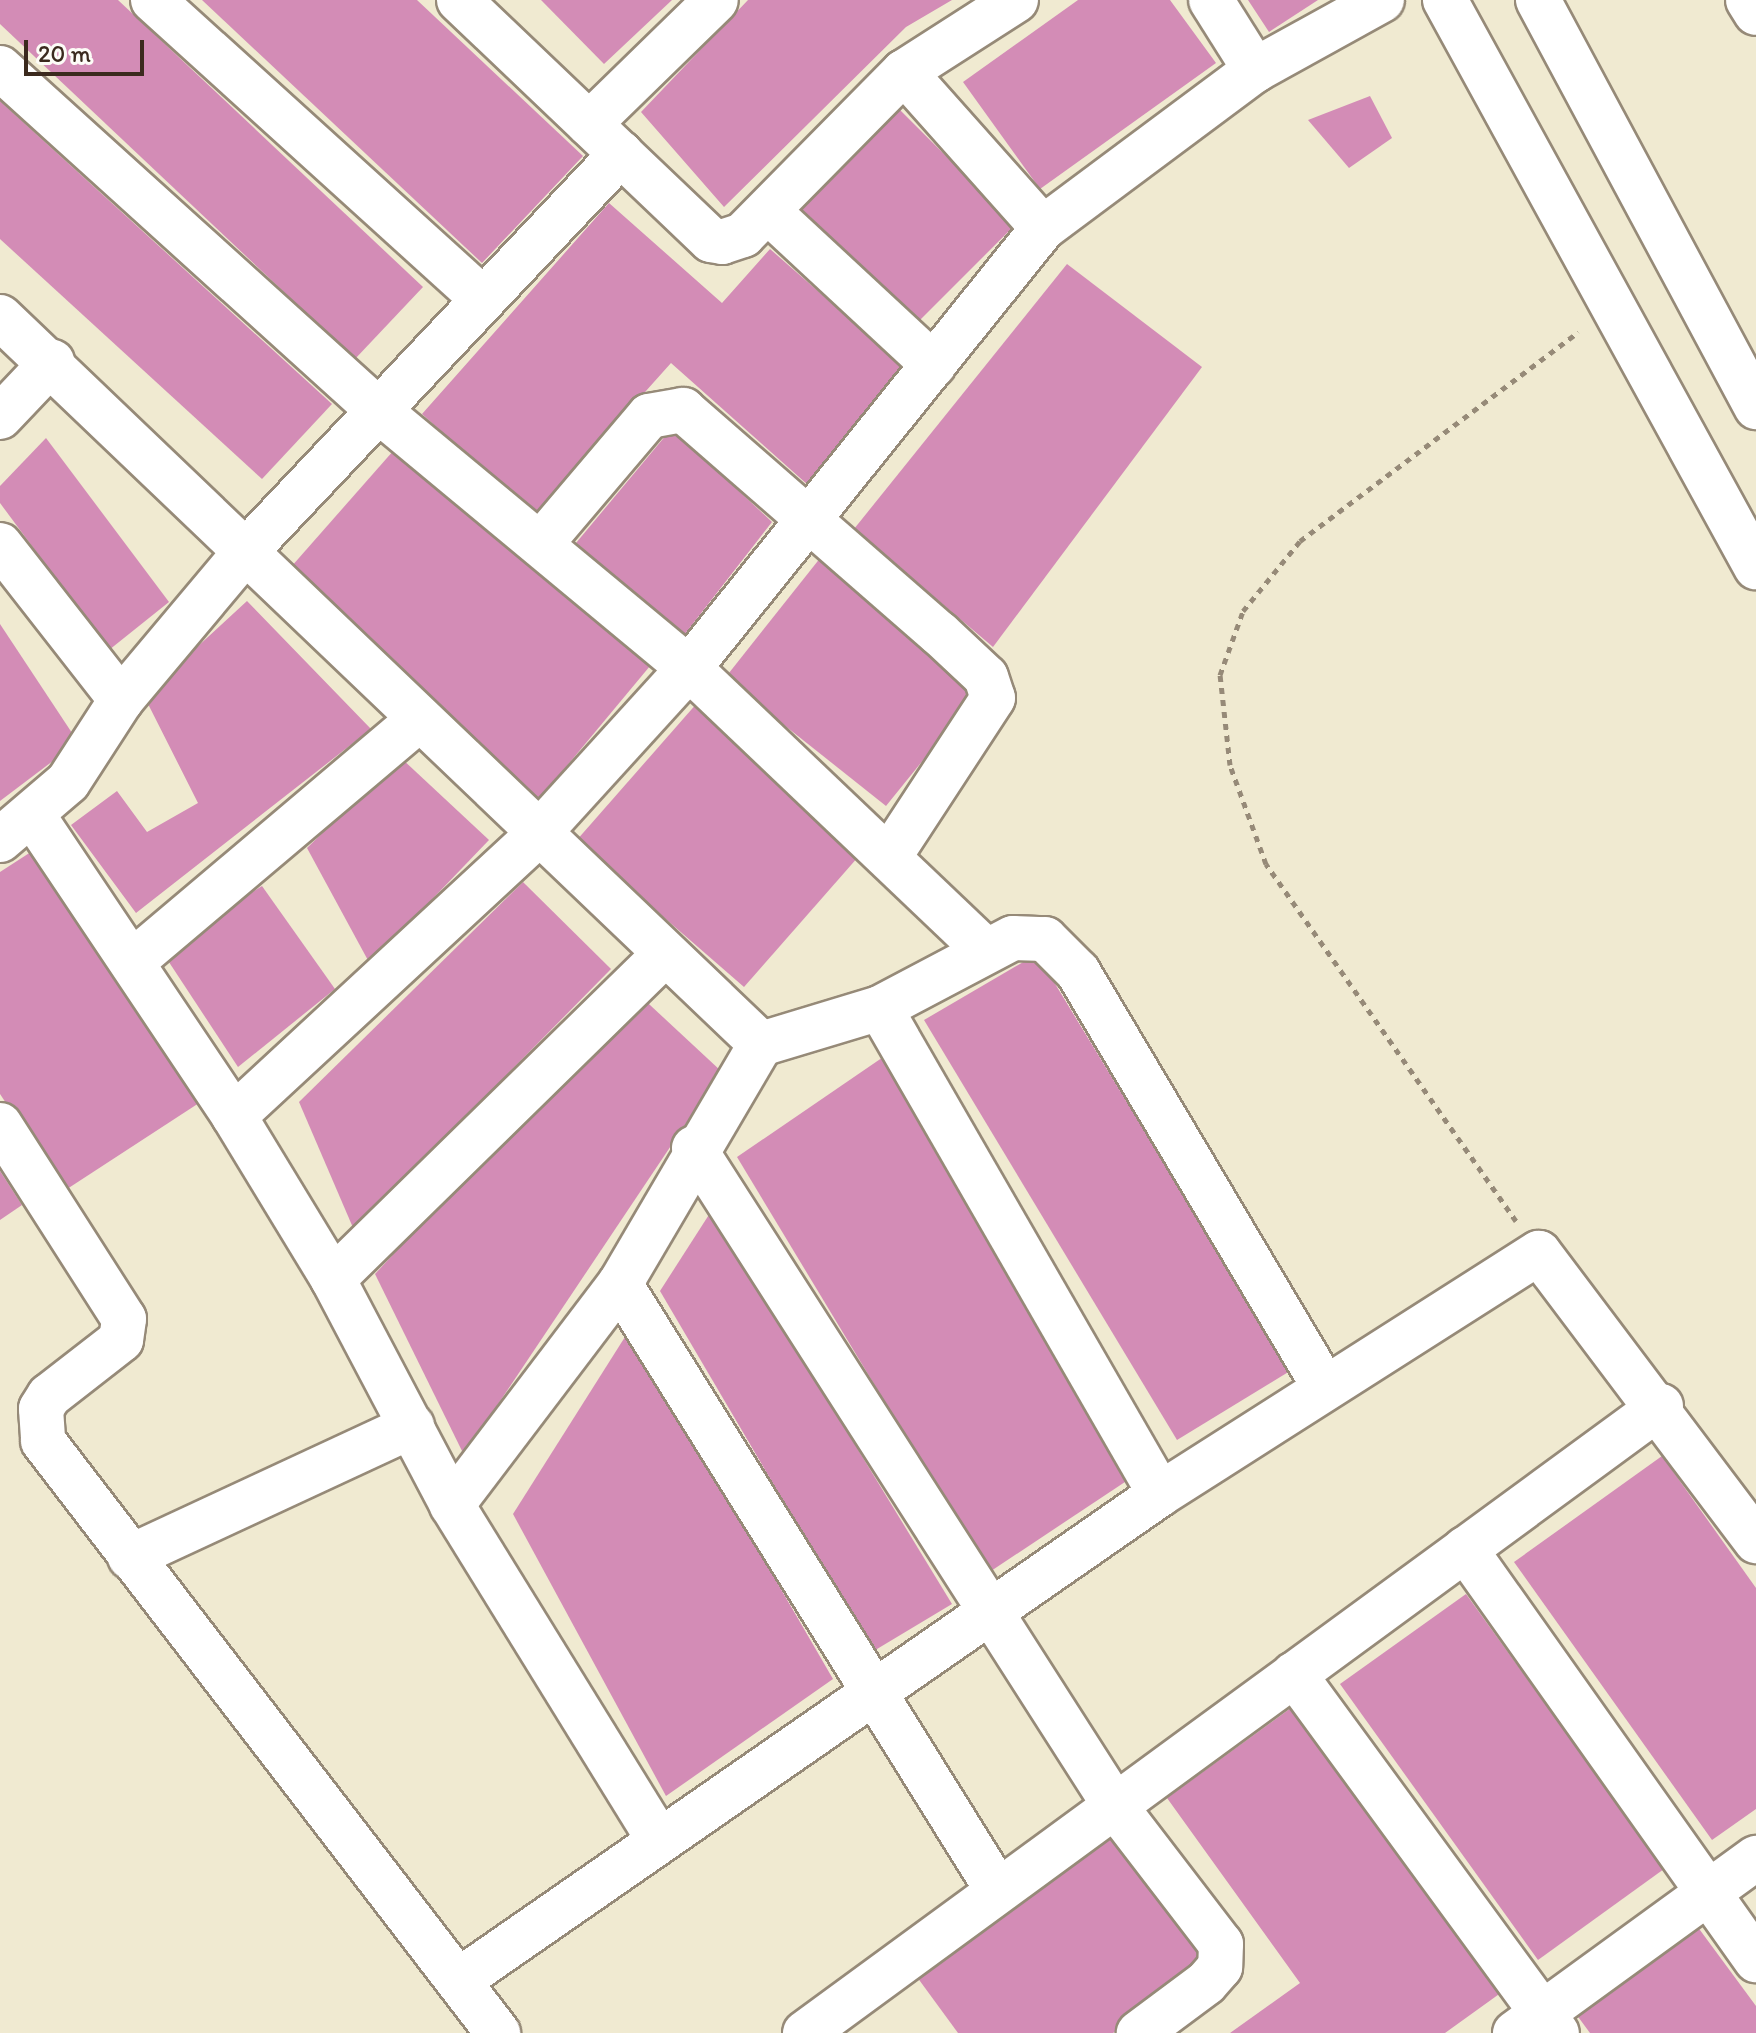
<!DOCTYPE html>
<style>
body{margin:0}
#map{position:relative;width:1756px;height:2033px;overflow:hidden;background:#f0ead1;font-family:Itim,sans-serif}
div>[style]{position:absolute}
.building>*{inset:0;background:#d38cb6}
.path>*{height:5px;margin-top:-2.5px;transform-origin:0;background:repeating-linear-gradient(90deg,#968a78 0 6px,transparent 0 12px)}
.roads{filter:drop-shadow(2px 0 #968a78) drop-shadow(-2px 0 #968a78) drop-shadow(0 2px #968a78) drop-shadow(0 -2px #968a78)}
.minor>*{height:44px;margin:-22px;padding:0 22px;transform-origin:22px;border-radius:22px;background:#fff}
span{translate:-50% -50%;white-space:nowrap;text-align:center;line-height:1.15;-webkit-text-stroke:7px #fdfcf7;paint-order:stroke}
.scale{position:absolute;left:24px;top:40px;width:120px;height:36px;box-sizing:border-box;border:4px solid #3b2a1e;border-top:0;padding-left:10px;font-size:24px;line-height:28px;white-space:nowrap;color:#3b2a1e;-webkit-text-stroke:6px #fdfcf7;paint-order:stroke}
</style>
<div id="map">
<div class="building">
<div style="clip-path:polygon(0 0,118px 0,423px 287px,355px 359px,0 24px)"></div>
<div style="clip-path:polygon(202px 0,417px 0,583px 156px,482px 263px)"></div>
<div style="clip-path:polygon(541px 0,672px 0,604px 64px)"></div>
<div style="clip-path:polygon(748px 0,952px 0,906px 27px,724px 207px,641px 112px)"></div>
<div style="clip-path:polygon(1078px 0,1170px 0,1216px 63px,1040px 189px,963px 82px)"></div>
<div style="clip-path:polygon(1248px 0,1318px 0,1269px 32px)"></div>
<div style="clip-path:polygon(1370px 96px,1392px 138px,1349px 168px,1308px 120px)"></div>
<div style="clip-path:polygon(0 101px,332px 404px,262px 479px,0 239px)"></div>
<div style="clip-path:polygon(900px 110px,1015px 225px,915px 325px,800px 208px)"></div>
<div style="clip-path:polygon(609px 203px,722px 303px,770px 249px,909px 371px,808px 485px,671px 363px,535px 515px,422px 414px)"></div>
<div style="clip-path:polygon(1067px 264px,1202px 367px,993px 647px,854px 529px)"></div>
<div style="clip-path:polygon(672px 428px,772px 522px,681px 639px,576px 543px)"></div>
<div style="clip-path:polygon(46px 438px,169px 602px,109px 650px,0 503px,0 486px)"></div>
<div style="clip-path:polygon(394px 450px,650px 666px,536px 803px,291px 567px)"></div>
<div style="clip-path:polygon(821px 557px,983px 686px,886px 806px,725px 678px)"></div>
<div style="clip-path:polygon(247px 601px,371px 729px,136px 913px,71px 825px,117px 791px,147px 832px,198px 803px,144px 696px)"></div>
<div style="clip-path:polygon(0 624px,78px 742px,0 801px)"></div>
<div style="clip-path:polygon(698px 702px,866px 848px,744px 987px,576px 841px)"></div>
<div style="clip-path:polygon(400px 757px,489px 840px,370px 964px,307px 848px)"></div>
<div style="clip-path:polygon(34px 850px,199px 1103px,64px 1191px,0 1094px,0 872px)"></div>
<div style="clip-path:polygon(523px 882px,611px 969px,354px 1230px,299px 1102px)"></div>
<div style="clip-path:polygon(262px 886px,335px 989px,238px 1067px,161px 950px)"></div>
<div style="clip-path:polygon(1037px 954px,1290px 1371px,1177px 1440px,924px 1020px)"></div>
<div style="clip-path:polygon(636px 992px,721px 1071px,464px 1455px,375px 1274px)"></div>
<div style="clip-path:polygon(892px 1051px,1140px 1472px,988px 1573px,737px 1157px)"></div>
<div style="clip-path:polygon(0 1171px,22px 1205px,0 1220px)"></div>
<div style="clip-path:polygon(712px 1210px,952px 1604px,872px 1652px,660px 1291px)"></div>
<div style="clip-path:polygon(630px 1329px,833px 1679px,666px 1796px,513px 1514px)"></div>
<div style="clip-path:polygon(1662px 1456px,1756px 1588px,1756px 1809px,1712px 1840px,1514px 1562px)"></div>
<div style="clip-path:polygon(1466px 1594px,1664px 1869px,1538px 1960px,1340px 1684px)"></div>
<div style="clip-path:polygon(1295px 1705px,1502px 1992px,1445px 2033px,1230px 2033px,1300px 1983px,1167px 1798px)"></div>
<div style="clip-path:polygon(1114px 1834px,1208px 1965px,1113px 2033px,958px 2033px,917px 1977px)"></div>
<div style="clip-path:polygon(1697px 1926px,1756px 2006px,1756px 2033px,1590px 2033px,1576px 2014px)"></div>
</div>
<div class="path">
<div style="left:1516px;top:1221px;width:436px;rotate:-125deg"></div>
<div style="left:1266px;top:864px;width:105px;rotate:-110deg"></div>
<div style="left:1230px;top:765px;width:91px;rotate:-96.3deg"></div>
<div style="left:1220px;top:675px;width:68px;rotate:-70.2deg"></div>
<div style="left:1243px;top:611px;width:90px;rotate:-50.8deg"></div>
<div style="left:1300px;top:541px;width:348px;rotate:-36.9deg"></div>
</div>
<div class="roads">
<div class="minor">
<div style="left:153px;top:0;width:445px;rotate:42.2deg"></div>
<div style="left:459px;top:0;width:348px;rotate:43.6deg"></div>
<div style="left:711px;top:240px;width:11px;rotate:10deg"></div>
<div style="left:722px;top:242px;width:22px;rotate:-18deg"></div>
<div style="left:743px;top:235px;width:229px;rotate:-45.4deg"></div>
<div style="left:904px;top:72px;width:133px;rotate:-32.7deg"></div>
<div style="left:1211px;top:0;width:83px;rotate:57.8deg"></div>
<div style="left:1445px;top:0;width:647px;rotate:61.26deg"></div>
<div style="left:1538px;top:0;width:462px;rotate:61.8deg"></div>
<div style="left:1748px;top:0;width:15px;rotate:58deg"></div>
<div style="left:0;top:68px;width:511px;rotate:42.15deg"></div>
<div style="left:379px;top:411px;width:403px;rotate:39.7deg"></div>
<div style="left:689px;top:668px;width:406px;rotate:43.6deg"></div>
<div style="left:904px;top:72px;width:209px;rotate:48.3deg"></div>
<div style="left:589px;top:124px;width:177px;rotate:-44.3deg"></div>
<div style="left:768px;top:211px;width:226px;rotate:42.9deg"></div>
<div style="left:0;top:317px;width:1052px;rotate:43.69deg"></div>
<div style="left:0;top:417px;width:76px;rotate:-46.6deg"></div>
<div style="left:543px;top:541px;width:164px;rotate:-49.7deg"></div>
<div style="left:649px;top:416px;width:35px;rotate:-10deg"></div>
<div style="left:683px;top:410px;width:340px;rotate:41.1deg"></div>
<div style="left:939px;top:633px;width:64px;rotate:43.1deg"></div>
<div style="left:986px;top:677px;width:22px;rotate:72deg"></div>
<div style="left:993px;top:698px;width:186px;rotate:123.2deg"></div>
<div style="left:0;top:545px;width:197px;rotate:52deg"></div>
<div style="left:34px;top:817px;width:360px;rotate:56.2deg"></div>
<div style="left:234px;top:1116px;width:191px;rotate:58.7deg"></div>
<div style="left:333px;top:1279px;width:255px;rotate:62.2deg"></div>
<div style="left:452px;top:1505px;width:394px;rotate:58.3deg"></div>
<div style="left:0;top:840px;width:89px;rotate:-40.5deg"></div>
<div style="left:68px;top:782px;width:98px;rotate:-57.1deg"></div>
<div style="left:121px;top:700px;width:196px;rotate:-50deg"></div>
<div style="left:247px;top:550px;width:545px;rotate:-46.64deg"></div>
<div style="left:132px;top:962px;width:377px;rotate:-40.2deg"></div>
<div style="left:880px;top:1008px;width:561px;rotate:60.05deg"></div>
<div style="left:234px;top:1116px;width:413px;rotate:-42.8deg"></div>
<div style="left:537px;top:835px;width:226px;rotate:-47.7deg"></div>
<div style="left:689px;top:668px;width:565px;rotate:-51.18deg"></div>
<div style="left:1043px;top:228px;width:264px;rotate:-36.7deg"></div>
<div style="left:1255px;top:70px;width:145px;rotate:-28.9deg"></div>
<div style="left:0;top:1125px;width:230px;rotate:57.4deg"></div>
<div style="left:124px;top:1319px;width:21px;rotate:98deg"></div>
<div style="left:121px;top:1340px;width:91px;rotate:142.1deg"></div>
<div style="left:49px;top:1396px;width:15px;rotate:122deg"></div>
<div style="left:41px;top:1409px;width:32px;rotate:86deg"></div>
<div style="left:43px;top:1441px;width:747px;rotate:52.45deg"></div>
<div style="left:694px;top:1148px;width:781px;rotate:57.39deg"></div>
<div style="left:1115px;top:1806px;width:174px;rotate:52.5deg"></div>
<div style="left:1221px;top:1944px;width:23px;rotate:92deg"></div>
<div style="left:1220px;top:1967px;width:21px;rotate:131deg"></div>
<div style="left:1206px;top:1983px;width:84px;rotate:143.3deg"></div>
<div style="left:333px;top:1279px;width:465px;rotate:-44.4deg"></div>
<div style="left:620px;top:1284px;width:715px;rotate:58.09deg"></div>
<div style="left:452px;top:1505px;width:278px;rotate:-52.8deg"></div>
<div style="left:620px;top:1284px;width:278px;rotate:-59.6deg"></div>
<div style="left:761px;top:1044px;width:124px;rotate:-16.8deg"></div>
<div style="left:880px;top:1008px;width:150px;rotate:-27.8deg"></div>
<div style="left:1013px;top:938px;width:32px;rotate:2deg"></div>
<div style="left:1045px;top:939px;width:47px;rotate:45deg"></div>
<div style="left:1078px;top:972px;width:482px;rotate:59.3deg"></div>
<div style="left:1465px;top:1549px;width:504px;rotate:54.7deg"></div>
<div style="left:130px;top:1557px;width:311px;rotate:-24.9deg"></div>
<div style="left:1294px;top:1674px;width:445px;rotate:53.8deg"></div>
<div style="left:461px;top:1979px;width:851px;rotate:-34.75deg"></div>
<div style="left:1160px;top:1494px;width:449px;rotate:-32.5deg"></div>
<div style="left:1539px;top:1253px;width:361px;rotate:53deg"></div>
<div style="left:805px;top:2033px;width:1061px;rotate:-36.22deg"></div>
<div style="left:1515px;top:2033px;width:298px;rotate:-36deg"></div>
</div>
</div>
<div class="scale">20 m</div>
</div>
